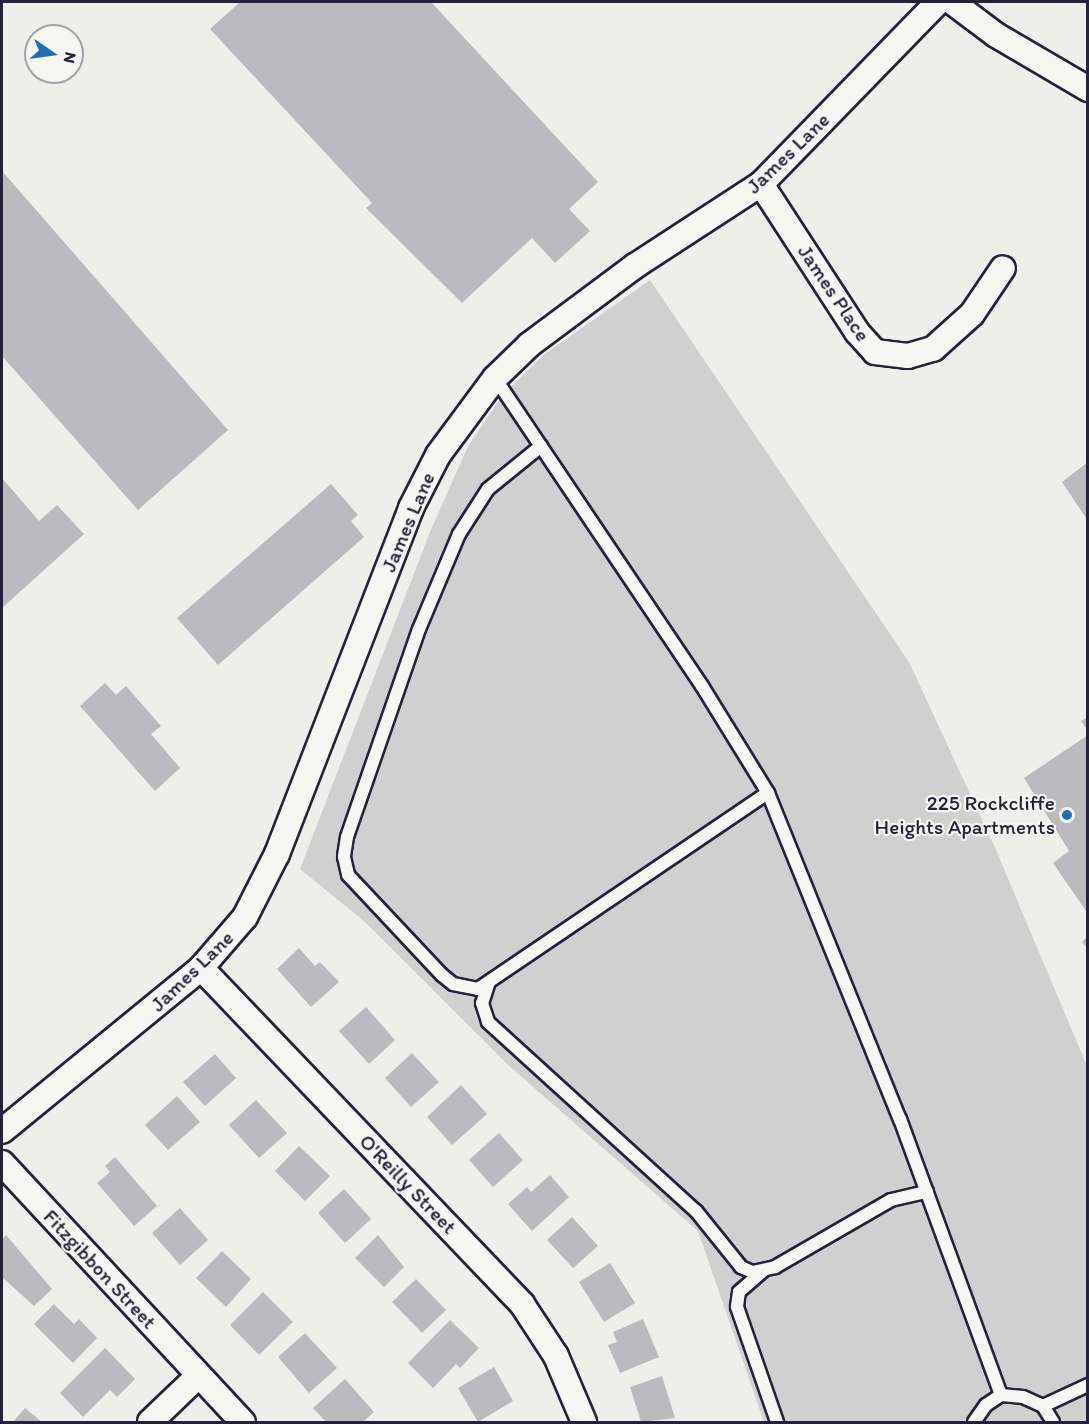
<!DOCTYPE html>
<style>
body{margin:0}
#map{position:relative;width:1089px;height:1424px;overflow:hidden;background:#eeeeeb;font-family:Itim,sans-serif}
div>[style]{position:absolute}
.green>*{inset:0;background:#d0d0d1}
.building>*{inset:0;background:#bbbbbf}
.roads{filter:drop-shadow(2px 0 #22223b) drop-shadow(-2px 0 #22223b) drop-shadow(0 2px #22223b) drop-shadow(0 -2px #22223b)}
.service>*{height:12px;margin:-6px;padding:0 6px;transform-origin:6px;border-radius:6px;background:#f6f6f2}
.minor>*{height:24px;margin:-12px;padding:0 12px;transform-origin:12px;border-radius:12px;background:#f6f6f2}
.dots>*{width:16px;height:16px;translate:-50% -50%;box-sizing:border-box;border:3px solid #f6f6f2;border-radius:50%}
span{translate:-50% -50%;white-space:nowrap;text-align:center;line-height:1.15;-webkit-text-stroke:4.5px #f6f6f2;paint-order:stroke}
.street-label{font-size:21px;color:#22223b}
.poi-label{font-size:21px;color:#22223b}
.right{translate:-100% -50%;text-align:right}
.frame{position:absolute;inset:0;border:3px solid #22223b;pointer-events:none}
.north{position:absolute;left:24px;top:24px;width:60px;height:60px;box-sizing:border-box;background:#f6f6f2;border:2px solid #a1a1a9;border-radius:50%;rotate:103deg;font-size:16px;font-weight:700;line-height:24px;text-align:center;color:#22223b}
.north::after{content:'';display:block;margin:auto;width:21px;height:27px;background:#1f6fb2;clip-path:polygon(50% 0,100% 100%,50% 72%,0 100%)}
</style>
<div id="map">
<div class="green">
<div style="clip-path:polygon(650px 280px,909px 662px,996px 850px,1087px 1066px,1087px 1422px,764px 1422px,698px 1231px,508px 1065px,365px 922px,300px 869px,430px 532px,468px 446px,502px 396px,542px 356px)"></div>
</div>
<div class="building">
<div style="clip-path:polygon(240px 2px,431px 2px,598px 182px,569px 209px,590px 231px,555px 263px,532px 238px,462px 303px,366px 208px,372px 203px,210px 29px)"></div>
<div style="clip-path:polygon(2px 171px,228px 430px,138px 510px,2px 356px)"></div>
<div style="clip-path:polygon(1088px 462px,1088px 521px,1062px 482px)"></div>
<div style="clip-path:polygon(2px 478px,39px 521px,57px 505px,84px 534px,2px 608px)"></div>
<div style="clip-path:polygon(331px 484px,358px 515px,351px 521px,364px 537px,218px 665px,177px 618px)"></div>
<div style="clip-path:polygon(105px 683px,116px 695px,126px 686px,161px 726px,151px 734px,180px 768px,155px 791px,80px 706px)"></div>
<div style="clip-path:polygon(1088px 717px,1088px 731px,1081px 721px)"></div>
<div style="clip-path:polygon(1088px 735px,1088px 914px,1053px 863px,1069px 851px,1024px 778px)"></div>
<div style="clip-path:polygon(1088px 936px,1088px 949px,1082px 942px)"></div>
<div style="clip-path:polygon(299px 948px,315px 966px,320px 962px,339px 982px,311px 1007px,277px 969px)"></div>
<div style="clip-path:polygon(366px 1007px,395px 1040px,369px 1064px,339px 1031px)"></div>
<div style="clip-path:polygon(412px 1053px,439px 1082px,411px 1107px,385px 1078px)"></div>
<div style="clip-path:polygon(215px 1054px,236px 1078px,205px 1106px,183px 1082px)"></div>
<div style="clip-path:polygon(461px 1085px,487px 1114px,452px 1145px,427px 1117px)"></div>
<div style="clip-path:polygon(177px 1096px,200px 1122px,168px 1150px,145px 1125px)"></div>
<div style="clip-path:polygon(256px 1100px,287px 1133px,259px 1158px,229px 1125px)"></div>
<div style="clip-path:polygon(499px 1133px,523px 1160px,493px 1187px,469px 1160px)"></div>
<div style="clip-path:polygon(299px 1146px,330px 1176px,305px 1201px,275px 1171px)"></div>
<div style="clip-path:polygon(115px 1157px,157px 1206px,134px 1226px,97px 1183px,110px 1172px,105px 1166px)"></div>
<div style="clip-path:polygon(550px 1175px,569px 1197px,532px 1231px,508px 1204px,527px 1187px,531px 1192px)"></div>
<div style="clip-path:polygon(344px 1189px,371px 1219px,345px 1243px,318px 1213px)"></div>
<div style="clip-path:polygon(180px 1208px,208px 1240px,180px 1265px,152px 1233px)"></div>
<div style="clip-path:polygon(572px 1217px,598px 1246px,573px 1268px,547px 1240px)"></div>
<div style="clip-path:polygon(6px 1235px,52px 1289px,34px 1306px,2px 1277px,2px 1240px)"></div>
<div style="clip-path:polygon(378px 1235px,404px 1267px,384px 1287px,355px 1258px)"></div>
<div style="clip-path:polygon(222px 1251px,251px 1279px,226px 1307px,196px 1278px)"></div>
<div style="clip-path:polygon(610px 1263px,635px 1303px,604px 1322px,579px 1282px)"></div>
<div style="clip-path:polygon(416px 1279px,446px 1310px,422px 1333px,392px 1302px)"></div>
<div style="clip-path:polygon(263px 1292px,293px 1322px,259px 1355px,230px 1325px)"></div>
<div style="clip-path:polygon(54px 1304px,74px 1324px,79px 1319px,97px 1338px,73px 1363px,34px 1324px)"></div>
<div style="clip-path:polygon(643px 1319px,659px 1357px,620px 1373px,608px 1345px,617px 1342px,613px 1332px)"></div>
<div style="clip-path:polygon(450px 1320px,479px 1348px,460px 1368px,456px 1364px,433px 1388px,408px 1363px)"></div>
<div style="clip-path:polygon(305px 1333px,337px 1368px,309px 1393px,278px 1357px)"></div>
<div style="clip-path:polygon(105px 1348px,135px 1379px,117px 1397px,110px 1390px,83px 1417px,60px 1393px)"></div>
<div style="clip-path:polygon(494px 1367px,513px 1401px,478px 1422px,458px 1388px)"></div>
<div style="clip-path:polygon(662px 1376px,675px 1418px,641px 1422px,630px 1387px)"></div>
<div style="clip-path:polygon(345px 1379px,374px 1412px,363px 1422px,326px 1422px,313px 1408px)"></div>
<div style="clip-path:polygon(25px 1408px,42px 1422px,13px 1422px)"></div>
</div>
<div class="roads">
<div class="service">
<div style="left:495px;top:378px;width:371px;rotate:56.1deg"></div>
<div style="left:702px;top:686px;width:126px;rotate:58.3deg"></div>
<div style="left:768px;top:793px;width:352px;rotate:68deg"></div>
<div style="left:900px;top:1119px;width:294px;rotate:69.9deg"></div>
<div style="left:541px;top:446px;width:68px;rotate:140.9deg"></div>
<div style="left:488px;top:489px;width:54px;rotate:122.8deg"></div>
<div style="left:459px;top:534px;width:103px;rotate:112.8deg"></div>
<div style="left:419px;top:629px;width:220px;rotate:109.1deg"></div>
<div style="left:347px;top:837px;width:20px;rotate:99deg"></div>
<div style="left:344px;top:857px;width:18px;rotate:77deg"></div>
<div style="left:348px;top:875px;width:137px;rotate:46.8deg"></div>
<div style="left:442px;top:975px;width:14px;rotate:39deg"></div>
<div style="left:453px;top:984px;width:25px;rotate:11deg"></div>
<div style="left:478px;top:989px;width:350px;rotate:-34.1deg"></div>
<div style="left:488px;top:985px;width:19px;rotate:108deg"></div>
<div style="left:482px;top:1003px;width:20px;rotate:72deg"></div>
<div style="left:488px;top:1022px;width:281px;rotate:42.3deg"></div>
<div style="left:696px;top:1211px;width:72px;rotate:51.2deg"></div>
<div style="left:741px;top:1267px;width:12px;rotate:24deg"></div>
<div style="left:752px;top:1272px;width:24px;rotate:-12deg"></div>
<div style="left:775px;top:1267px;width:134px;rotate:-30deg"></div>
<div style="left:891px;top:1200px;width:37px;rotate:-13deg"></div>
<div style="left:763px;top:1271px;width:32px;rotate:139deg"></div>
<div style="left:739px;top:1292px;width:15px;rotate:98deg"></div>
<div style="left:737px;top:1307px;width:122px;rotate:70.8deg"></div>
<div style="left:1043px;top:1406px;width:50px;rotate:-25deg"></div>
<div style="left:974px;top:1422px;width:21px;rotate:-55deg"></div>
<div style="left:986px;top:1405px;width:18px;rotate:-34deg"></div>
<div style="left:1001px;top:1395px;width:22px;rotate:5deg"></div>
<div style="left:1023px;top:1397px;width:22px;rotate:24deg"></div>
<div style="left:1043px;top:1406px;width:19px;rotate:58deg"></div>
</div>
<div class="minor">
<div style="left:952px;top:2px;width:55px;rotate:36.9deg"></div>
<div style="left:996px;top:35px;width:107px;rotate:30.4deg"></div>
<div style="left:761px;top:184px;width:176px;rotate:57deg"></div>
<div style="left:857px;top:332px;width:27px;rotate:48deg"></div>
<div style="left:875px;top:352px;width:33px;rotate:7deg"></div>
<div style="left:908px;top:356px;width:26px;rotate:-16deg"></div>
<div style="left:933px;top:349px;width:52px;rotate:-41.9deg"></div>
<div style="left:972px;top:314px;width:55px;rotate:-56deg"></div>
<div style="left:201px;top:968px;width:465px;rotate:46.3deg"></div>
<div style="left:522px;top:1304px;width:62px;rotate:56.8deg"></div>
<div style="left:556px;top:1356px;width:72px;rotate:67deg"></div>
<div style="left:2px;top:1131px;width:257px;rotate:-39.3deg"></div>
<div style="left:201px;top:968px;width:67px;rotate:-49.2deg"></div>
<div style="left:245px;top:917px;width:71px;rotate:-63.1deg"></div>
<div style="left:277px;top:854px;width:371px;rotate:-68.8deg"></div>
<div style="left:411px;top:508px;width:59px;rotate:-63deg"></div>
<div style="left:438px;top:455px;width:96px;rotate:-53.5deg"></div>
<div style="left:495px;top:378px;width:47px;rotate:-44.1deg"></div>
<div style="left:529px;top:345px;width:132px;rotate:-36.7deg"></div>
<div style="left:635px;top:266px;width:150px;rotate:-33.1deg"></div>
<div style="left:761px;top:184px;width:254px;rotate:-45.8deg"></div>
<div style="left:2px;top:1163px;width:354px;rotate:47.1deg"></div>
<div style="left:150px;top:1422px;width:66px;rotate:-43.8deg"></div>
</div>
</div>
<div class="dots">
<div style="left:1067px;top:815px;background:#1f6fb2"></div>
</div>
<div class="street-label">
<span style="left:788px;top:153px;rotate:-44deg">James Lane</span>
<span style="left:834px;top:293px;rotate:56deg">James Place</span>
<span style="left:408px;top:522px;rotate:-67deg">James Lane</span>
<span style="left:192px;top:971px;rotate:-44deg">James Lane</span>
<span style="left:408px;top:1184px;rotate:46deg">O'Reilly Street</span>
<span style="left:100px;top:1269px;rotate:47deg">Fitzgibbon Street</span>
</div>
<div class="poi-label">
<span class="right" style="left:1055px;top:815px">225 Rockcliffe<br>Heights Apartments</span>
</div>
<div class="frame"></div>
<div class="north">N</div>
</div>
